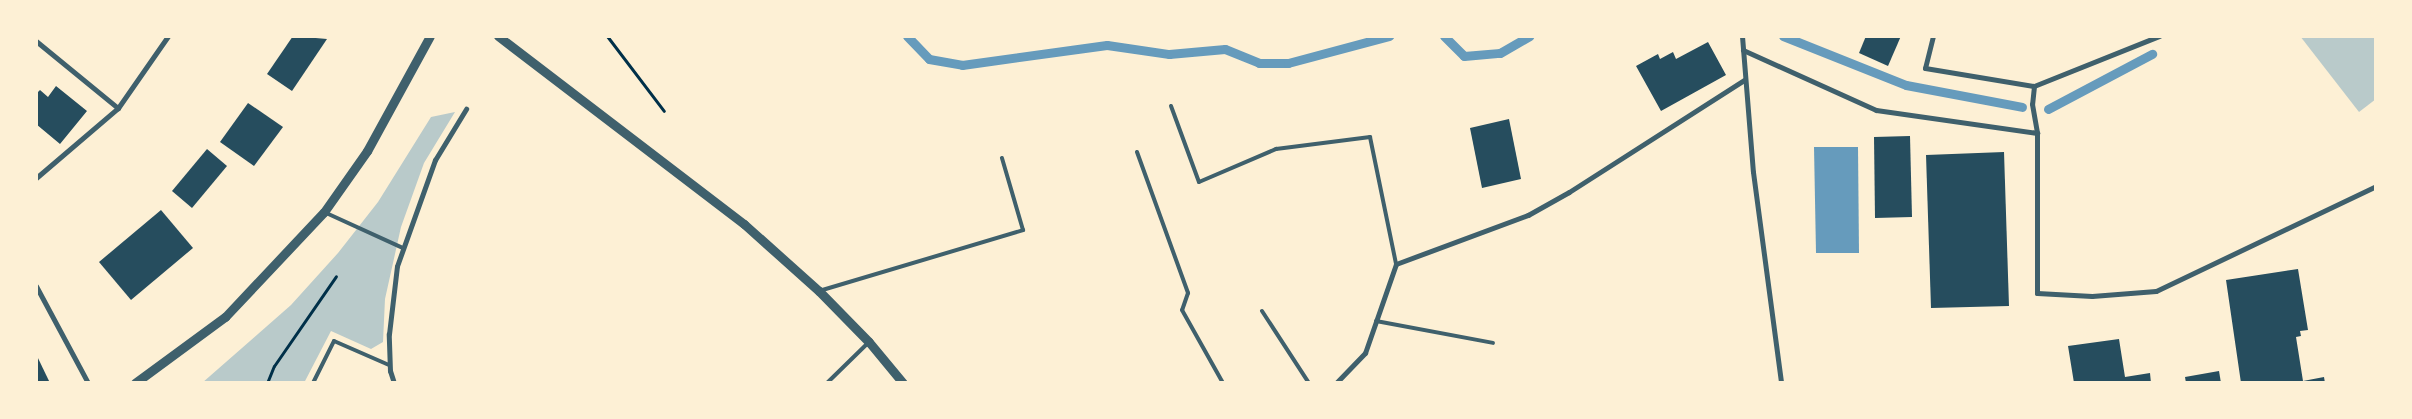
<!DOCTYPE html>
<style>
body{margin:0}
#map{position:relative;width:2412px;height:419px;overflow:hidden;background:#fdf0d5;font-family:"IBM Plex Sans",sans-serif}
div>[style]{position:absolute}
.green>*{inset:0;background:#b9caca}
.water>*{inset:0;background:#669bbc}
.stream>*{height:9px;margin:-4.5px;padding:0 4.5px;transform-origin:4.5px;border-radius:4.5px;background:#669bbc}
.building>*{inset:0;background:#264d5e}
.path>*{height:3px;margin:-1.5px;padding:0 1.5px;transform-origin:1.5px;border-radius:1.5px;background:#003049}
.service>*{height:4px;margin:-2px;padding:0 2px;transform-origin:2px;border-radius:2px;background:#3f606c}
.minor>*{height:5px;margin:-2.5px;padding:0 2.5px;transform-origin:2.5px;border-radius:2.5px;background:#3f606c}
.tertiary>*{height:9px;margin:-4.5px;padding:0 4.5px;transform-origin:4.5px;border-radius:4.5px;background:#3f606c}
span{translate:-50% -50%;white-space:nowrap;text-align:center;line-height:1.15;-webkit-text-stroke:5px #fdf0d5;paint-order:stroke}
.frame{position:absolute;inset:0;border:38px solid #fdf0d5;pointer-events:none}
</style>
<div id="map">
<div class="green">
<div style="clip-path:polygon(2300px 36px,2376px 38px,2376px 99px,2359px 112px)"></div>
<div style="clip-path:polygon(455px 112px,424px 163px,401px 227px,385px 299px,383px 342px,371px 349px,331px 331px,304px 383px,202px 383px,291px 305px,338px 253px,378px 202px,431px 117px)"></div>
</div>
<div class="water">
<div style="clip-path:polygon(1814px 147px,1858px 147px,1859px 253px,1816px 253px)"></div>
</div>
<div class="stream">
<div style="left:907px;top:36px;width:32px;rotate:46deg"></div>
<div style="left:929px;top:59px;width:34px;rotate:10deg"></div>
<div style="left:962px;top:65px;width:146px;rotate:-7.9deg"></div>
<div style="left:1107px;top:45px;width:63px;rotate:8.3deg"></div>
<div style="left:1169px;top:54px;width:56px;rotate:-5.1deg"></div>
<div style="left:1225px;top:49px;width:37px;rotate:22deg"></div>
<div style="left:1259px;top:63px;width:29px"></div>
<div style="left:1288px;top:63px;width:105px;rotate:-15deg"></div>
<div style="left:1444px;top:36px;width:28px;rotate:45deg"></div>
<div style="left:1464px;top:56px;width:36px;rotate:-5deg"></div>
<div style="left:1500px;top:53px;width:34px;rotate:-30deg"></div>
<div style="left:1783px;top:36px;width:132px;rotate:21.7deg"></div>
<div style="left:1906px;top:85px;width:118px;rotate:10.7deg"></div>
<div style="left:2048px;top:109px;width:118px;rotate:-27.9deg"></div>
</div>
<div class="building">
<div style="clip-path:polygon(293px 36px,327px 39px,292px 91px,267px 74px)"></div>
<div style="clip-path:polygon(1866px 36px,1901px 36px,1888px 66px,1859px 53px)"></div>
<div style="clip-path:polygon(1708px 42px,1726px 75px,1661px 111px,1636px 66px,1658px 54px,1660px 59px,1673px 52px,1676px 59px)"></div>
<div style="clip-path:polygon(56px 86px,87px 111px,60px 144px,36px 124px,36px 94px,40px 90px,48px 97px)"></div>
<div style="clip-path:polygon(248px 103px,283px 127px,254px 166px,220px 142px)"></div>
<div style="clip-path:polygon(1509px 119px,1521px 179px,1482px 188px,1470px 128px)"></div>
<div style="clip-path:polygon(1910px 136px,1912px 217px,1875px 218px,1874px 137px)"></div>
<div style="clip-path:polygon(207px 149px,227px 166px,192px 208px,172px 191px)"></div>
<div style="clip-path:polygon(2004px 152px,2009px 306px,1931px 308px,1926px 155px)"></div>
<div style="clip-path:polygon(161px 210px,193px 248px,131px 300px,99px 262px)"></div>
<div style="clip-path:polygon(2298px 269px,2308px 330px,2300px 331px,2301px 336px,2296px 337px,2303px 381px,2324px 377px,2325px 383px,2241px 383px,2226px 280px)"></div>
<div style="clip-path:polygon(2119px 339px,2125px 377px,2150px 373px,2151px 383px,2074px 383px,2068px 346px)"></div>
<div style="clip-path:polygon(36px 354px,50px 383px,36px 383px)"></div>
<div style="clip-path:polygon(2219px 371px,2221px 383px,2186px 383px,2185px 377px)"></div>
</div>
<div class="path">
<div style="left:607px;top:36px;width:94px;rotate:52.8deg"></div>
<div style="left:267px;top:383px;width:18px;rotate:-68deg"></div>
<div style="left:274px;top:366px;width:109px;rotate:-55.4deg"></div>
</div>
<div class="service">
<div style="left:1171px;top:106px;width:81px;rotate:69.8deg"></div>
<div style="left:1199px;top:182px;width:84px;rotate:-23.2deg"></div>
<div style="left:1276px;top:149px;width:95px;rotate:-7.3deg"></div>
<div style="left:1370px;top:137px;width:130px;rotate:78.4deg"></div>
<div style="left:1137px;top:152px;width:150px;rotate:70.1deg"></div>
<div style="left:1188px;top:293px;width:18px;rotate:109deg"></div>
<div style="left:1182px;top:310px;width:84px;rotate:60.7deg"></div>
<div style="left:324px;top:212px;width:87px;rotate:24.5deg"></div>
<div style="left:819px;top:291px;width:213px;rotate:-16.6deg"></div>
<div style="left:1023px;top:230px;width:75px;rotate:-106.3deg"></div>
<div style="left:1262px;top:311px;width:86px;rotate:56.9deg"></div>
<div style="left:1376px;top:321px;width:119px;rotate:10.6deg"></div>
<div style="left:313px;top:383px;width:47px;rotate:-63.4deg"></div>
<div style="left:334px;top:341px;width:60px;rotate:23.6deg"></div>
<div style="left:827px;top:383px;width:59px;rotate:-44.3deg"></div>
</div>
<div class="minor">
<div style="left:1742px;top:36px;width:136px;rotate:85.4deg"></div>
<div style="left:1753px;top:172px;width:213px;rotate:82.4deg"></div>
<div style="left:1933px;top:36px;width:33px;rotate:104deg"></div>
<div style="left:1925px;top:68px;width:110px;rotate:9.4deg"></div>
<div style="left:2034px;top:86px;width:135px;rotate:-21.8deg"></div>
<div style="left:36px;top:41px;width:106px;rotate:39.3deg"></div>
<div style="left:1743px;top:50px;width:146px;rotate:24.3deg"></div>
<div style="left:1876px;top:110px;width:163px;rotate:8.1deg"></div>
<div style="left:2037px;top:133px;width:160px;rotate:90deg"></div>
<div style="left:2037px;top:293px;width:55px;rotate:3.1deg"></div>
<div style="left:2092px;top:296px;width:64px;rotate:-4.5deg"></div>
<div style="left:2156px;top:291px;width:244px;rotate:-25.5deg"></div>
<div style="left:2034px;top:86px;width:18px;rotate:96deg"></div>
<div style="left:2032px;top:104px;width:29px;rotate:80deg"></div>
<div style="left:36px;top:178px;width:108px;rotate:-40.5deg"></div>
<div style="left:118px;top:108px;width:88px;rotate:-55.2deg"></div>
<div style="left:36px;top:286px;width:110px;rotate:61.8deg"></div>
<div style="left:394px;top:383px;width:13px;rotate:-108deg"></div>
<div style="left:390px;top:371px;width:37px;rotate:-92deg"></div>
<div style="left:389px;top:334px;width:68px;rotate:-83.3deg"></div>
<div style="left:397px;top:266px;width:113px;rotate:-70.3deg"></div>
<div style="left:435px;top:160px;width:60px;rotate:-58.7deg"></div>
<div style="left:1336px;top:383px;width:42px;rotate:-46deg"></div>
<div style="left:1365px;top:353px;width:94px;rotate:-70.8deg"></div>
<div style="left:1396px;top:264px;width:141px;rotate:-20.4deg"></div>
<div style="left:1528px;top:215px;width:47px;rotate:-29.3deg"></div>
<div style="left:1569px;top:192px;width:208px;rotate:-32.6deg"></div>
</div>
<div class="tertiary">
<div style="left:498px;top:36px;width:310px;rotate:37.4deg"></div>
<div style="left:744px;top:224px;width:101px;rotate:41.8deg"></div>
<div style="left:819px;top:291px;width:71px;rotate:45.6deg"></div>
<div style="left:869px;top:342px;width:53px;rotate:50.3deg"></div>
<div style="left:135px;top:383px;width:112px;rotate:-36.3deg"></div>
<div style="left:225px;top:317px;width:144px;rotate:-46.7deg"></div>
<div style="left:324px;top:212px;width:75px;rotate:-54.8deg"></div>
<div style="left:367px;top:151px;width:131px;rotate:-61.3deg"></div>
</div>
<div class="frame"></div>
</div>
